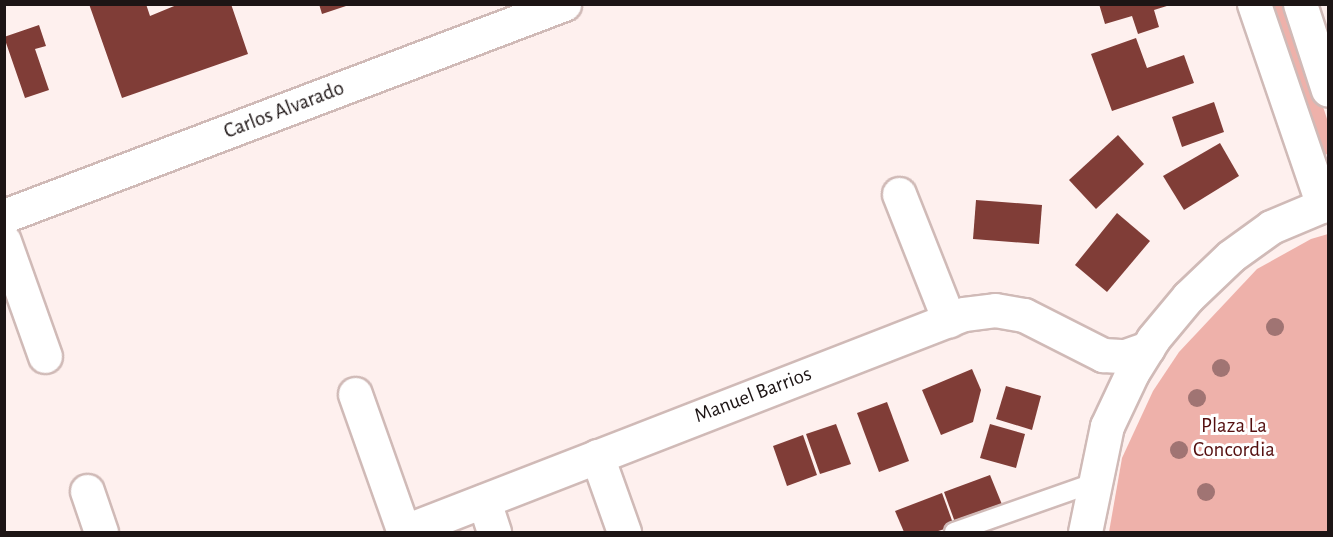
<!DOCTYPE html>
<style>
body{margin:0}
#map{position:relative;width:1333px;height:537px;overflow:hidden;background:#fef0ee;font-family:"Alegreya Sans",sans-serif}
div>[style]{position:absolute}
.green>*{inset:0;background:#eeb1aa}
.building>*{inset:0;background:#803d37}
.roads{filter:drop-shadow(2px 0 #d0bab7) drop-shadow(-2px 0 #d0bab7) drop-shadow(0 2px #d0bab7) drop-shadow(0 -2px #d0bab7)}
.service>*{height:18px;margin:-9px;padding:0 9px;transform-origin:9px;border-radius:9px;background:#fff}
.minor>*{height:33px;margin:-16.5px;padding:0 16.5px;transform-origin:16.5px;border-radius:16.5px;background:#fff}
.tertiary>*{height:33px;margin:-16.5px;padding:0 16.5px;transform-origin:16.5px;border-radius:16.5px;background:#fff}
.trees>*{width:18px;height:18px;margin:-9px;border-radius:50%;background:#a07473}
span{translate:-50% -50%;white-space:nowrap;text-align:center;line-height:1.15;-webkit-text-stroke:6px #fff;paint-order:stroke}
.street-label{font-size:21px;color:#1d1515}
.park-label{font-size:21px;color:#540f0f}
.frame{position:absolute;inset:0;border:6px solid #1d1515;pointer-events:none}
</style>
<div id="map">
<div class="green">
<div style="clip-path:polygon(1268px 5px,1290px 5px,1328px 122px,1328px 154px,1320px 156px)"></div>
<div style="clip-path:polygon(1328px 234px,1328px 532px,1109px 532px,1122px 458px,1153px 391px,1179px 352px,1257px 269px,1311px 239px)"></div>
</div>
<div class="building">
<div style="clip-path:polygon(89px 4px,146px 4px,150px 16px,179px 4px,231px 4px,248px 54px,122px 98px)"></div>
<div style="clip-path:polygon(319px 4px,349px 4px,349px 5px,322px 14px)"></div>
<div style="clip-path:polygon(1099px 4px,1170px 4px,1170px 5px,1154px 10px,1159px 27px,1138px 34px,1132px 16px,1105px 24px)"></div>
<div style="clip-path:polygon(39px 25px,46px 46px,35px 49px,49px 90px,25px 98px,4px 37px)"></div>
<div style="clip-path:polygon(1136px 38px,1147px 68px,1184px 55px,1194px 83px,1112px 111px,1091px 54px)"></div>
<div style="clip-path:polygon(1214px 102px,1224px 132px,1182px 147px,1172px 117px)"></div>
<div style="clip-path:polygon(1118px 135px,1144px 164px,1096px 209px,1069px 180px)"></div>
<div style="clip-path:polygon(1220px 143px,1239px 176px,1184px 210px,1163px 176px)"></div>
<div style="clip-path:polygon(976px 200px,1042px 205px,1039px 244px,973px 239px)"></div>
<div style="clip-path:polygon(1117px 213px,1150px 241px,1107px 292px,1075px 265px)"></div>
<div style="clip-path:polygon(972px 369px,981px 390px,973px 422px,941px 435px,922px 390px)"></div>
<div style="clip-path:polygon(1006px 386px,1041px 396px,1032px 430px,996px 419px)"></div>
<div style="clip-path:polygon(887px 402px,909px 461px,879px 472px,857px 413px)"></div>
<div style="clip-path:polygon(836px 424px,851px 464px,820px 474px,806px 434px)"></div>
<div style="clip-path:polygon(990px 424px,1025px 434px,1016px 468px,980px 458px)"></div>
<div style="clip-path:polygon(803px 435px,817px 475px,787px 486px,773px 446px)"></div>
<div style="clip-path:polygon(990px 475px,1003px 507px,956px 525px,944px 492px)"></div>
<div style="clip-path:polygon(942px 493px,954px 526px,935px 532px,904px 532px,895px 511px)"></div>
</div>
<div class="roads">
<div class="service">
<div style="left:954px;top:532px;width:147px;rotate:-19.4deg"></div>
</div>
<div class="minor">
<div style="left:899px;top:194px;width:136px;rotate:68.4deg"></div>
<div style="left:4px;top:216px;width:599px;rotate:-20.74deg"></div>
<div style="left:4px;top:241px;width:122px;rotate:70.4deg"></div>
<div style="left:355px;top:394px;width:146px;rotate:70.5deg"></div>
<div style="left:597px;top:456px;width:81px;rotate:70.4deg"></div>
<div style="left:87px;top:491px;width:43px;rotate:71.1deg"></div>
<div style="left:484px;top:501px;width:33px;rotate:72deg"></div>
<div style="left:403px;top:532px;width:602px;rotate:-21.24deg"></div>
<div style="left:964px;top:314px;width:31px;rotate:-7deg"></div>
<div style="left:995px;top:310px;width:29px;rotate:10deg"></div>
<div style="left:1024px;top:315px;width:89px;rotate:26.9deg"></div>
<div style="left:1103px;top:355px;width:22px;rotate:3deg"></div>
<div style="left:1125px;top:356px;width:24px;rotate:-19deg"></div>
</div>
<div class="tertiary">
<div style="left:1254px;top:4px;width:213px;rotate:71.1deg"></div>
<div style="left:1300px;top:4px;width:90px;rotate:72deg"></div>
<div style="left:1085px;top:532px;width:108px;rotate:-78.3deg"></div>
<div style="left:1107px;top:426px;width:59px;rotate:-64.7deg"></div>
<div style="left:1132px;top:373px;width:40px;rotate:-58deg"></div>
<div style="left:1153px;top:339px;width:55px;rotate:-50.2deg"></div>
<div style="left:1188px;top:297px;width:59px;rotate:-43.6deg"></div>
<div style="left:1231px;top:256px;width:49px;rotate:-35.9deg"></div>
<div style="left:1271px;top:227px;width:62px;rotate:-22.8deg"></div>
</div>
</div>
<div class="trees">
<div style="left:1275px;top:327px"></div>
<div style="left:1221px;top:368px"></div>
<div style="left:1197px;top:398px"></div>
<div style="left:1179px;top:450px"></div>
<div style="left:1206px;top:492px"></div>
</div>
<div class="street-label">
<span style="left:284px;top:110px;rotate:-21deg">Carlos Alvarado</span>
<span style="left:753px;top:395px;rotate:-21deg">Manuel Barrios</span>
</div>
<div class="park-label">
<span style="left:1234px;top:438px">Plaza La<br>Concordia</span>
</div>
<div class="frame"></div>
</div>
